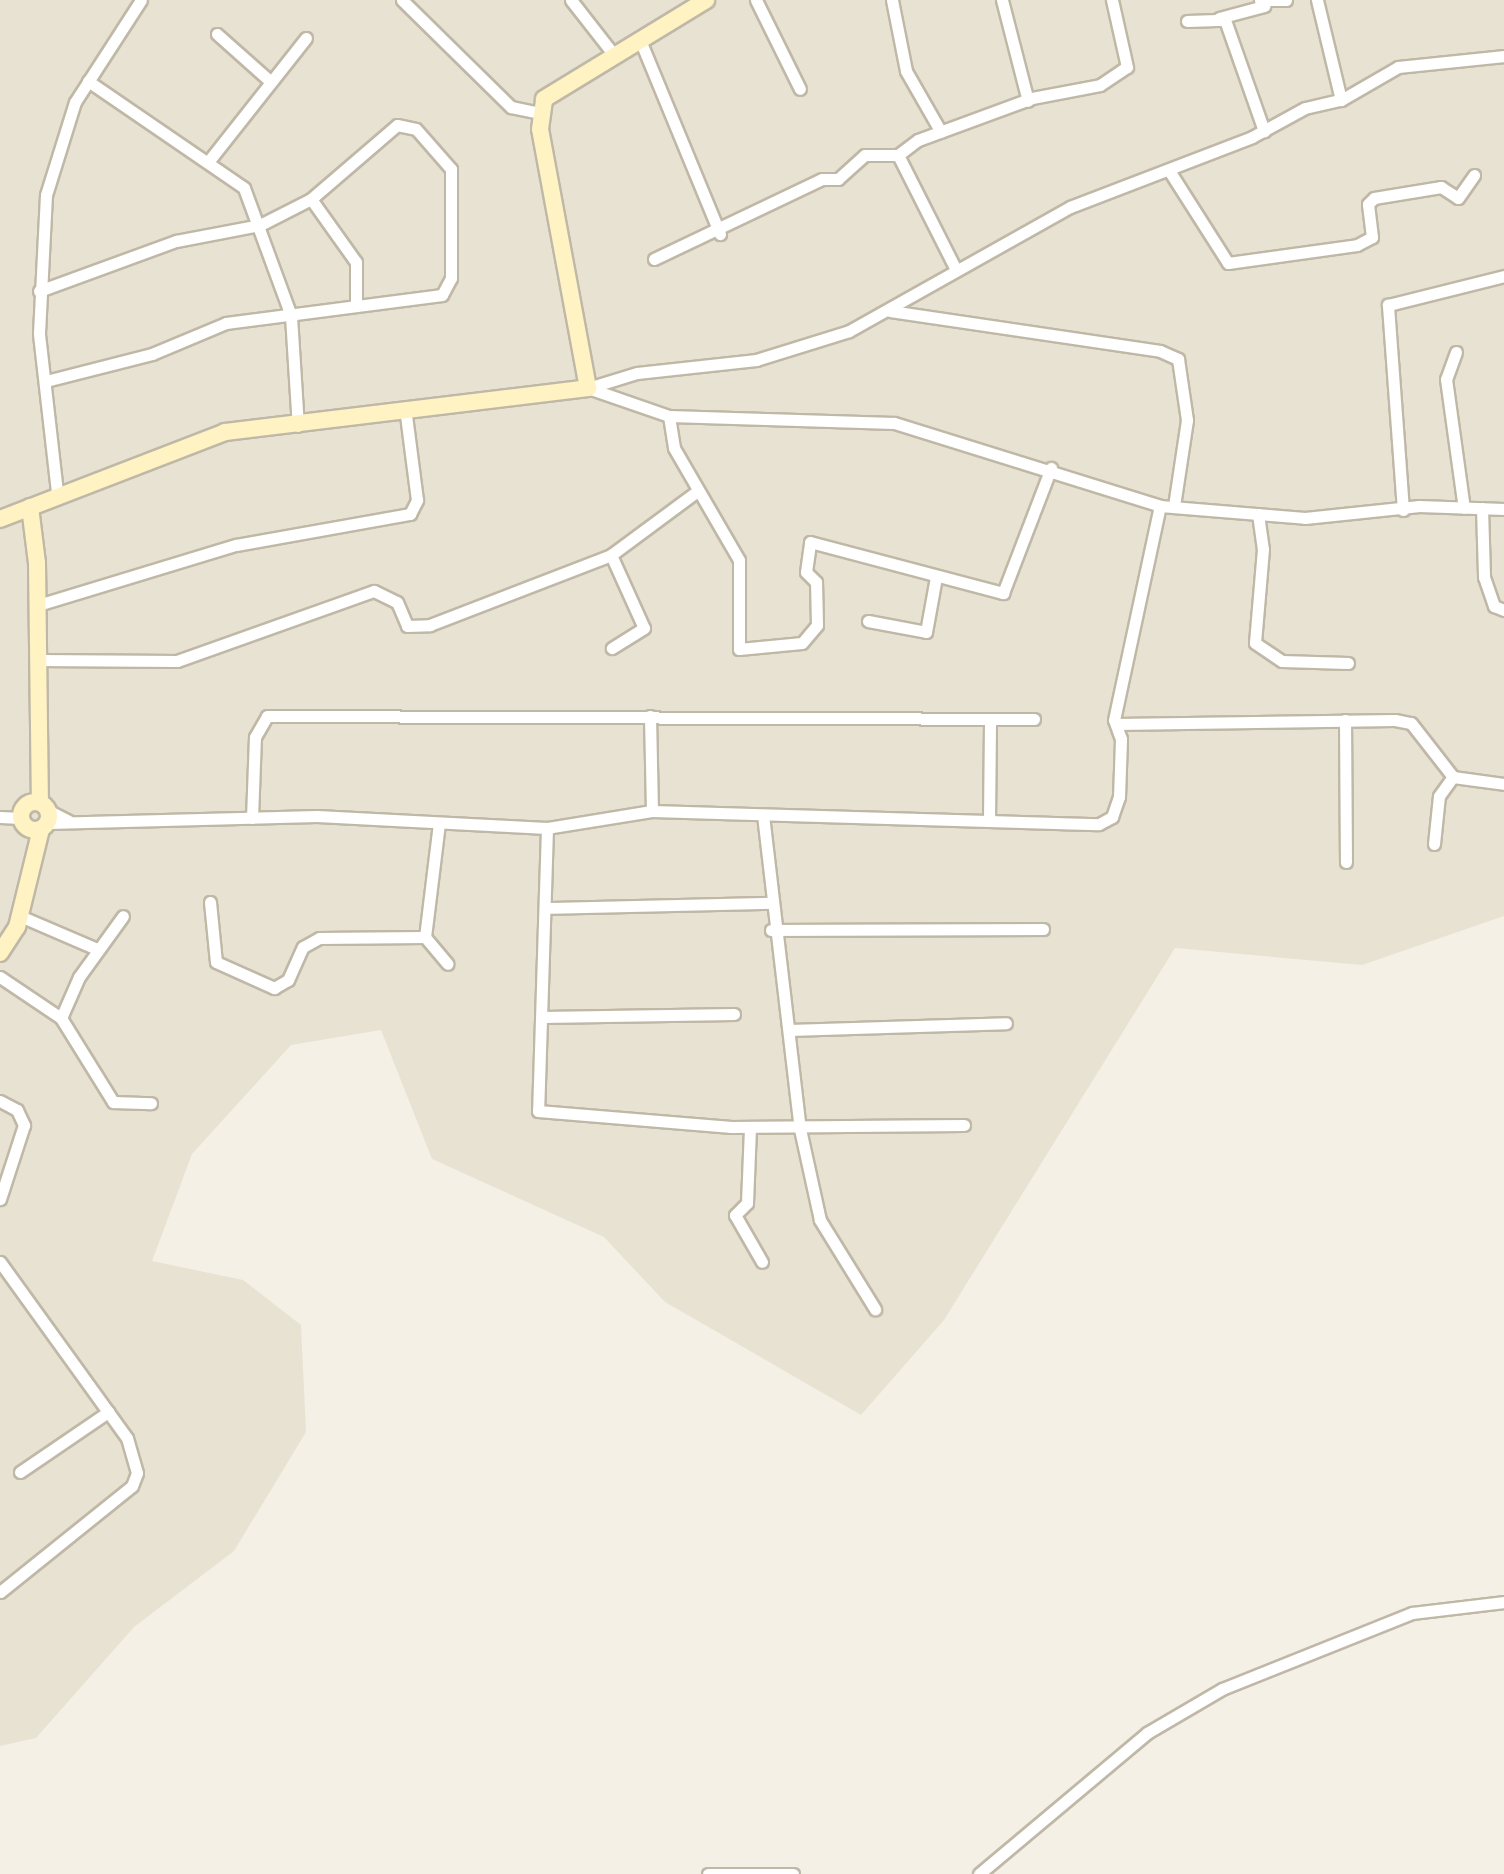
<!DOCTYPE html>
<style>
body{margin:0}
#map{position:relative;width:1504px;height:1874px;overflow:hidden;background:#f4f0e5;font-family:"PT Sans Narrow",sans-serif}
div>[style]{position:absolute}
.residential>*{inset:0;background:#e8e2d2}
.roads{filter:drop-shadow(2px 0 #c0b8a7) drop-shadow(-2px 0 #c0b8a7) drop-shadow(0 2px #c0b8a7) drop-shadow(0 -2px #c0b8a7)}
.street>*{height:11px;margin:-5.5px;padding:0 5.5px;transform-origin:5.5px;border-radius:5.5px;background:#fff}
.secondary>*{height:16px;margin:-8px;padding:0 8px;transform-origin:8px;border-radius:8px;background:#fff3c4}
.secondary>.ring{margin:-8px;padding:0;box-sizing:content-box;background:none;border:16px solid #fff3c4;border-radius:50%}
span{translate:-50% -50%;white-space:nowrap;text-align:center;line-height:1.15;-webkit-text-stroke:6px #fff;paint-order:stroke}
</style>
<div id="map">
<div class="residential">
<div style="clip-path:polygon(0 0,1504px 0,1504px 916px,1362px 965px,1175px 948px,944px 1320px,861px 1415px,665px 1302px,604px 1237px,432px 1159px,381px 1030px,291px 1045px,192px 1154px,152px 1261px,243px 1280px,301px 1325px,306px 1432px,234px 1551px,134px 1627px,36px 1738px,0 1746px)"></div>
</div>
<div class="roads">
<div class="street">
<div style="left:402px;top:0;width:153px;rotate:44.5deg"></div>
<div style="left:511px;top:107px;width:30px;rotate:12deg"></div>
<div style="left:571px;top:0;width:70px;rotate:52deg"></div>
<div style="left:756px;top:0;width:99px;rotate:63.7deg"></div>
<div style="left:892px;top:0;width:72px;rotate:78.8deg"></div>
<div style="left:906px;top:71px;width:70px;rotate:60.2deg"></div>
<div style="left:1002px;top:0;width:104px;rotate:75.6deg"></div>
<div style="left:1260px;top:0;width:26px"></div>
<div style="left:1317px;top:0;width:103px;rotate:76.5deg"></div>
<div style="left:1219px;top:18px;width:47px;rotate:-14.9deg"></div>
<div style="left:1187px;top:21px;width:38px;rotate:-2deg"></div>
<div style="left:1225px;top:20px;width:118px;rotate:70.6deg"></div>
<div style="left:217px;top:34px;width:72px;rotate:41.6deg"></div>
<div style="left:640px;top:40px;width:210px;rotate:67.6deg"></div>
<div style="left:88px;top:81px;width:189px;rotate:34.4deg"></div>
<div style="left:244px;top:188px;width:136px;rotate:69.8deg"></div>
<div style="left:291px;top:316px;width:110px;rotate:86.4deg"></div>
<div style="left:898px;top:155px;width:129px;rotate:63.2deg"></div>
<div style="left:208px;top:162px;width:158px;rotate:-51.7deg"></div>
<div style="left:1170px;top:172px;width:108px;rotate:57.5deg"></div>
<div style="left:1228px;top:263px;width:130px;rotate:-7.9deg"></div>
<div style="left:1357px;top:245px;width:17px;rotate:-28deg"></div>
<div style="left:1372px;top:237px;width:33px;rotate:-97deg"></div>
<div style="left:1368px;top:204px;width:8px;rotate:-45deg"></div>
<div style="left:1374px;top:198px;width:68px;rotate:-9.3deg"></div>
<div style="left:1441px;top:187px;width:20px;rotate:33deg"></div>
<div style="left:1458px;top:198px;width:28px;rotate:-55deg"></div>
<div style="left:311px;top:199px;width:77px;rotate:54.5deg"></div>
<div style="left:356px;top:262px;width:44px;rotate:90deg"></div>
<div style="left:654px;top:259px;width:186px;rotate:-25.5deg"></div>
<div style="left:822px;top:179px;width:16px"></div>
<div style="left:838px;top:179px;width:36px;rotate:-42deg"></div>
<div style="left:865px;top:155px;width:33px"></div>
<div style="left:898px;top:155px;width:25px;rotate:-37deg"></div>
<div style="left:918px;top:140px;width:121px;rotate:-20.2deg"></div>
<div style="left:1032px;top:98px;width:69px;rotate:-10.8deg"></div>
<div style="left:1100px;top:85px;width:32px;rotate:-34deg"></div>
<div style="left:1127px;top:67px;width:69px;rotate:-102.6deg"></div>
<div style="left:39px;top:291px;width:146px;rotate:-20.1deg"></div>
<div style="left:176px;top:241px;width:86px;rotate:-10.8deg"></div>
<div style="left:260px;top:225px;width:57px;rotate:-27deg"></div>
<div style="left:311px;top:199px;width:113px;rotate:-40.7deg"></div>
<div style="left:397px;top:125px;width:19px;rotate:12deg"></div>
<div style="left:416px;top:129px;width:53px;rotate:48.8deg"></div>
<div style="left:451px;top:169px;width:109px;rotate:90deg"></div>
<div style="left:451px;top:278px;width:19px;rotate:118deg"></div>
<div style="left:442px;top:295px;width:218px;rotate:172.6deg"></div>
<div style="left:226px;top:323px;width:80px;rotate:157.3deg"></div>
<div style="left:152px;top:354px;width:109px;rotate:165.7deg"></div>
<div style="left:890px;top:311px;width:273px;rotate:8.4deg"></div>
<div style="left:1160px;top:351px;width:20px;rotate:24deg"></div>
<div style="left:1178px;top:359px;width:62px;rotate:81.6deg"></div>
<div style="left:1187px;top:420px;width:87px;rotate:98.6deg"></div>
<div style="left:1456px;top:352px;width:29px;rotate:110deg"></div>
<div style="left:1446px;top:379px;width:130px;rotate:82.1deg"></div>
<div style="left:588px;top:388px;width:51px;rotate:-17deg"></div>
<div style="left:637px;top:373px;width:120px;rotate:-6.2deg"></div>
<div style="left:756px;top:360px;width:97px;rotate:-17.3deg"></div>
<div style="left:849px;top:331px;width:253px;rotate:-29.3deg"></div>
<div style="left:1070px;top:207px;width:195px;rotate:-21deg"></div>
<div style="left:1252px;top:137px;width:60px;rotate:-28.7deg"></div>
<div style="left:1305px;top:108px;width:37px;rotate:-13deg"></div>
<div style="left:1341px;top:100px;width:66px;rotate:-30.1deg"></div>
<div style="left:1398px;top:67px;width:107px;rotate:-5.9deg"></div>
<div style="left:588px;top:388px;width:86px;rotate:19.1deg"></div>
<div style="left:669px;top:416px;width:225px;rotate:1.8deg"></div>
<div style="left:894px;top:423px;width:279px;rotate:17.3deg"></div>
<div style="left:1160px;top:506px;width:145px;rotate:4.7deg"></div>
<div style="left:1305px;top:518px;width:115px;rotate:-6deg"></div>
<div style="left:1419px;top:506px;width:85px;rotate:2deg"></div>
<div style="left:669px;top:416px;width:32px;rotate:81deg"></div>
<div style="left:674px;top:448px;width:129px;rotate:59.9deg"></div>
<div style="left:739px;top:560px;width:89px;rotate:90deg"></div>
<div style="left:739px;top:649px;width:63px;rotate:-5.4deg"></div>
<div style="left:802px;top:643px;width:23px;rotate:-50deg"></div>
<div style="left:817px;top:625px;width:43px;rotate:-91.3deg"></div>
<div style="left:816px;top:582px;width:14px;rotate:-135deg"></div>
<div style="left:806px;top:572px;width:30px;rotate:-82deg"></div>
<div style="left:810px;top:542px;width:200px;rotate:14.8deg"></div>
<div style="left:1003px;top:593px;width:134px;rotate:-69deg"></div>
<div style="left:57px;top:492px;width:160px;rotate:-96.5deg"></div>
<div style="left:39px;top:333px;width:138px;rotate:-87.1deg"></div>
<div style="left:46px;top:195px;width:97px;rotate:-72.7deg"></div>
<div style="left:75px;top:102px;width:121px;rotate:-57.1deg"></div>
<div style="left:1482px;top:508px;width:69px;rotate:88.3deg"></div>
<div style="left:1484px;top:577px;width:31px;rotate:71deg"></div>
<div style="left:1494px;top:606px;width:11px;rotate:22deg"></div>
<div style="left:1403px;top:510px;width:206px;rotate:-94.2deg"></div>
<div style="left:1388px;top:305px;width:120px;rotate:-14deg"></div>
<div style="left:1258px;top:514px;width:35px;rotate:82deg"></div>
<div style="left:1263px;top:549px;width:94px;rotate:94.9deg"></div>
<div style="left:1255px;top:643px;width:32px;rotate:34deg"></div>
<div style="left:1282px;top:661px;width:66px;rotate:1.7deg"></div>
<div style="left:611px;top:555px;width:80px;rotate:65.7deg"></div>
<div style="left:644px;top:628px;width:38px;rotate:148deg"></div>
<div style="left:38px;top:605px;width:207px;rotate:-16.9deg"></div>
<div style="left:236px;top:545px;width:177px;rotate:-10.1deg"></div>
<div style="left:410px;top:514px;width:16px;rotate:-63deg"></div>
<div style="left:417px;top:500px;width:93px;rotate:-97.4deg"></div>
<div style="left:868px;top:621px;width:59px;rotate:10.7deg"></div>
<div style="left:926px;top:632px;width:56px;rotate:-79.7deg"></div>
<div style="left:37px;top:660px;width:140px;rotate:0.4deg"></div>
<div style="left:177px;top:661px;width:209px;rotate:-19.6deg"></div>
<div style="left:374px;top:591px;width:25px;rotate:26deg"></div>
<div style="left:397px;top:602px;width:26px;rotate:67deg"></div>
<div style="left:407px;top:626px;width:23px;rotate:-2deg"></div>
<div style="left:430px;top:625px;width:194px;rotate:-21.1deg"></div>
<div style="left:611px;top:555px;width:106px;rotate:-36.5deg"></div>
<div style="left:650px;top:716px;width:95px;rotate:88.8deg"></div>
<div style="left:1345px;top:720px;width:142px;rotate:89.6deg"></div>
<div style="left:1116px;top:724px;width:279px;rotate:-0.8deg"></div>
<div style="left:1395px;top:720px;width:16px;rotate:11deg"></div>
<div style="left:1411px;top:723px;width:68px;rotate:52.1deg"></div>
<div style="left:1453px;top:777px;width:51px;rotate:7.8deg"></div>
<div style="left:49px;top:811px;width:22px;rotate:27deg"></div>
<div style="left:763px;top:815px;width:316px;rotate:83.3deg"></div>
<div style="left:800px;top:1129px;width:93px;rotate:77.6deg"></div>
<div style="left:820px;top:1220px;width:105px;rotate:58.3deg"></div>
<div style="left:0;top:817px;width:21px;rotate:3deg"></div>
<div style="left:252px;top:818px;width:81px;rotate:-87.9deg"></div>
<div style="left:255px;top:737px;width:24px;rotate:-60deg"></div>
<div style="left:267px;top:716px;width:767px;rotate:0.22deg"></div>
<div style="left:989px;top:820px;width:100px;rotate:-89.4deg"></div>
<div style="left:48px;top:823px;width:269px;rotate:-1.5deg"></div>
<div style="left:317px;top:816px;width:230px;rotate:3deg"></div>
<div style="left:547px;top:828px;width:106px;rotate:-9.2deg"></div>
<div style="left:652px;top:811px;width:447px;rotate:1.7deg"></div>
<div style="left:1099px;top:824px;width:15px;rotate:-28deg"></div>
<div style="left:1112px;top:817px;width:21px;rotate:-71deg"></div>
<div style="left:1119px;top:797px;width:58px;rotate:-88deg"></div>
<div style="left:1121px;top:739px;width:20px;rotate:-110deg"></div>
<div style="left:1114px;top:720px;width:219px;rotate:-77.9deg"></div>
<div style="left:439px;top:823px;width:115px;rotate:97deg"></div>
<div style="left:425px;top:937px;width:35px;rotate:50deg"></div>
<div style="left:547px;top:828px;width:283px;rotate:91.8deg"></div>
<div style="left:538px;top:1111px;width:194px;rotate:4.7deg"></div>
<div style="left:731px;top:1127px;width:233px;rotate:-0.5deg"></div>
<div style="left:1434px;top:844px;width:48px;rotate:-84.1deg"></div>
<div style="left:1439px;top:796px;width:24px;rotate:-54deg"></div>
<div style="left:210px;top:902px;width:60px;rotate:84.3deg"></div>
<div style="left:216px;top:962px;width:64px;rotate:24.1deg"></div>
<div style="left:274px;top:988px;width:16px;rotate:-30deg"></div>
<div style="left:288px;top:980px;width:36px;rotate:-66deg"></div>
<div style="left:303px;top:947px;width:18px;rotate:-29deg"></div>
<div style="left:319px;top:938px;width:106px;rotate:-0.5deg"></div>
<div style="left:546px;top:908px;width:222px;rotate:-1.3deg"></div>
<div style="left:20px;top:916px;width:84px;rotate:23.2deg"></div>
<div style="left:771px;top:930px;width:272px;rotate:-0.2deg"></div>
<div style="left:0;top:977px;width:73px;rotate:33.9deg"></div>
<div style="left:61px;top:1018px;width:99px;rotate:58.2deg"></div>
<div style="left:113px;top:1102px;width:38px;rotate:2deg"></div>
<div style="left:542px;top:1017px;width:192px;rotate:-0.9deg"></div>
<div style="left:61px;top:1018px;width:45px;rotate:-66.3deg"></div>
<div style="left:79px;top:977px;width:75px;rotate:-54.2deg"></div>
<div style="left:789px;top:1030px;width:217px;rotate:-1.8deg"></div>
<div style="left:0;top:1101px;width:19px;rotate:28deg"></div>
<div style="left:17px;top:1110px;width:17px;rotate:65deg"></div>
<div style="left:24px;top:1125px;width:78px;rotate:108deg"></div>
<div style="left:750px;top:1128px;width:75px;rotate:92.3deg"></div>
<div style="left:747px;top:1203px;width:17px;rotate:135deg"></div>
<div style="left:735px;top:1215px;width:54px;rotate:60.1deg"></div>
<div style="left:0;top:1262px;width:217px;rotate:54.2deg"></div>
<div style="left:127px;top:1438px;width:36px;rotate:74deg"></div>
<div style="left:137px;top:1473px;width:14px;rotate:111deg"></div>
<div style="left:132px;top:1486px;width:169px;rotate:141.2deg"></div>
<div style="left:20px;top:1472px;width:107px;rotate:-34.3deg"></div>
<div style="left:708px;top:1874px;width:85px"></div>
<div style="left:979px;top:1874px;width:219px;rotate:-40deg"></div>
<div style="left:1147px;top:1733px;width:87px;rotate:-30.4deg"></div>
<div style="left:1222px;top:1689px;width:205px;rotate:-21.8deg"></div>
<div style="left:1412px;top:1613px;width:93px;rotate:-6.8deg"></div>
</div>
<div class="secondary">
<div style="left:30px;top:507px;width:56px;rotate:82.9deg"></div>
<div style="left:37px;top:563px;width:239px;rotate:89.3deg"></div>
<div style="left:0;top:519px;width:241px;rotate:-21.1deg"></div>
<div style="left:225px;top:432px;width:366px;rotate:-6.9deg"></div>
<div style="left:588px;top:388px;width:263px;rotate:-100.5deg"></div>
<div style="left:540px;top:129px;width:30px;rotate:-82deg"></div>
<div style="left:544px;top:99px;width:190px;rotate:-31.4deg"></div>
<div class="ring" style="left:21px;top:802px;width:12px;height:12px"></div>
<div style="left:0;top:953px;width:31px;rotate:-57deg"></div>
<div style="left:17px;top:927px;width:101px;rotate:-76.2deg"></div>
</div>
</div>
</div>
